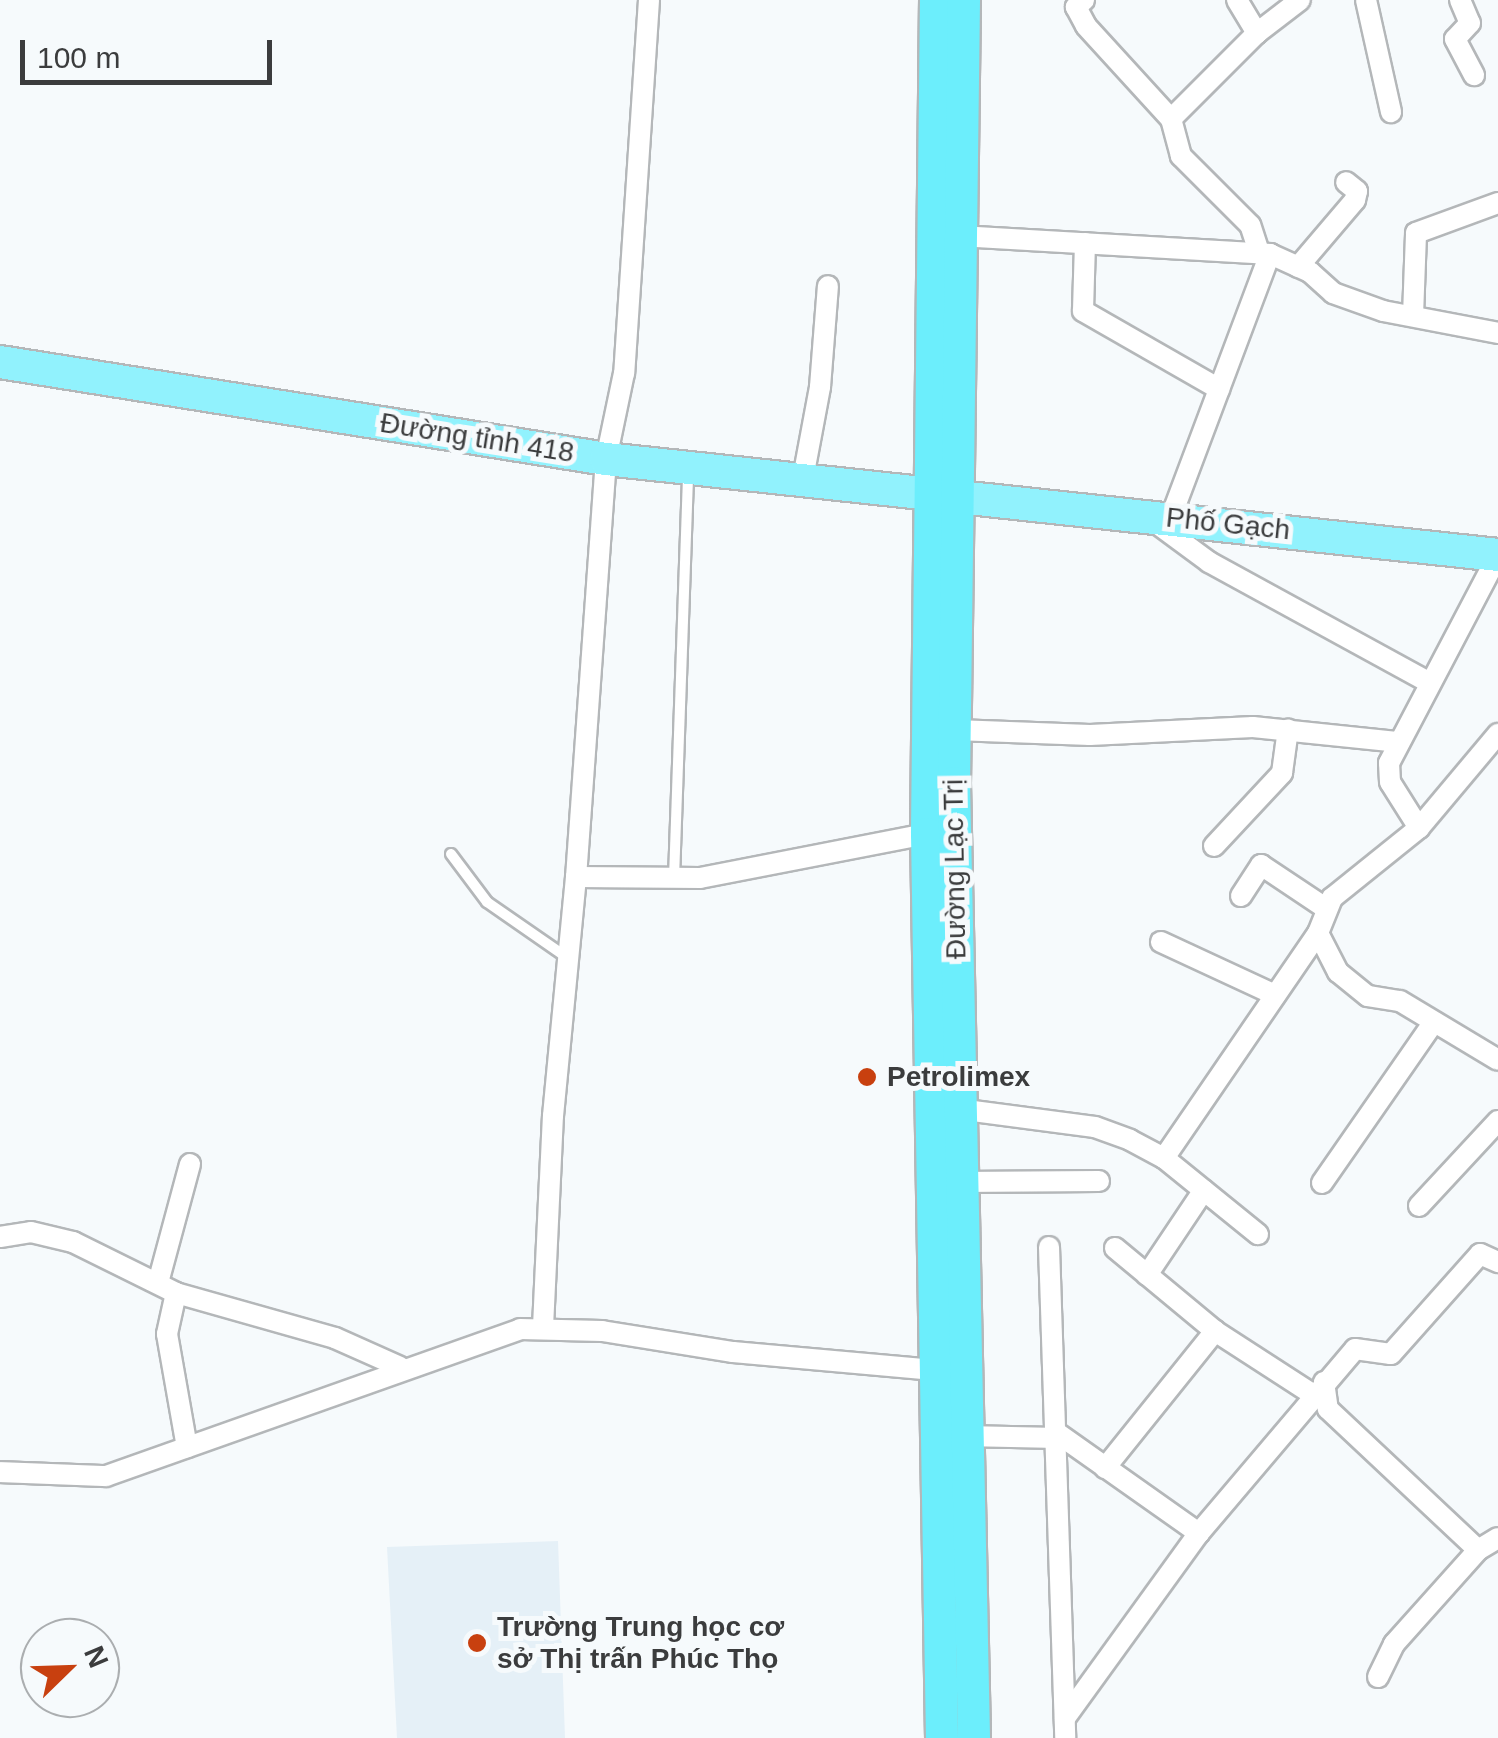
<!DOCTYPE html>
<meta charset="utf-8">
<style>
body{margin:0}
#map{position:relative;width:1498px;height:1738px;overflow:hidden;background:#f6fafc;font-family:Arial,sans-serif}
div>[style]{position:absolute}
.built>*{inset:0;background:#e5f0f7}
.roads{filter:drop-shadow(2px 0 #b4b7b9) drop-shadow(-2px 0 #b4b7b9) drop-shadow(0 2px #b4b7b9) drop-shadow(0 -2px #b4b7b9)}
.service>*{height:10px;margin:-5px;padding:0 5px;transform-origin:5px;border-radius:5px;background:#fff}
.minor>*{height:20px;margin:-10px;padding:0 10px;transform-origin:10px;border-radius:10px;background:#fff}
.primary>*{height:32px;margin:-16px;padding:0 16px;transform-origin:16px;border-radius:16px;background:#91f2fd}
.trunk>*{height:32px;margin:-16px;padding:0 16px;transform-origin:16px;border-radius:16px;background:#6ceefc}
.dots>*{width:28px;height:28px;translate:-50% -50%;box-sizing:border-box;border:5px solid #f6fafc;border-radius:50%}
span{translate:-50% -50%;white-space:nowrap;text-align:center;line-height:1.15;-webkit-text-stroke:10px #f6fafc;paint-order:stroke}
.street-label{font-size:28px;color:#3b3c3d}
.poi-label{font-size:28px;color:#3b3c3d;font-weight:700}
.left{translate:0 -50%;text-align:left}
.north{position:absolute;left:20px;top:1618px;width:100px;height:100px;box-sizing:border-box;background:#f6fafc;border:2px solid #abaeb0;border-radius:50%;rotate:67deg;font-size:28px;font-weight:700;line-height:40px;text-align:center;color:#3b3c3d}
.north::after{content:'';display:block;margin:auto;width:35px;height:45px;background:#c8400f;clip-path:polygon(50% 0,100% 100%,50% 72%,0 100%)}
.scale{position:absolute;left:20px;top:40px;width:252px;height:45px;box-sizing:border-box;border:5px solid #3b3c3d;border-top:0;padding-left:12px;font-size:30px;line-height:35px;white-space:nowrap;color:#3b3c3d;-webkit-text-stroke:8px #f6fafc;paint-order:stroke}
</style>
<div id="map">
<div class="built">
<div style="clip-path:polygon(558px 1541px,565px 1738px,397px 1738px,387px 1547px)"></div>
</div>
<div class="roads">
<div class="service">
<div style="left:451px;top:854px;width:60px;rotate:53.1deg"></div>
<div style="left:487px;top:902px;width:95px;rotate:34.7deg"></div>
<div style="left:674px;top:878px;width:405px;rotate:-88deg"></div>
</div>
<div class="minor">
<div style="left:649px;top:0;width:374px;rotate:93.8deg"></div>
<div style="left:624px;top:373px;width:88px;rotate:101.8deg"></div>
<div style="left:606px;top:459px;width:419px;rotate:94.1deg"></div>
<div style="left:576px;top:877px;width:124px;rotate:0.5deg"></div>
<div style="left:700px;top:878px;width:231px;rotate:-11deg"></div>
<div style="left:1084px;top:0;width:11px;rotate:139deg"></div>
<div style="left:1076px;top:7px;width:21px;rotate:62deg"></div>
<div style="left:1086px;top:26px;width:126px;rotate:47.6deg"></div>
<div style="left:1237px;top:0;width:39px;rotate:59deg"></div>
<div style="left:1366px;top:0;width:115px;rotate:77.4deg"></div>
<div style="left:1460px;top:0;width:25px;rotate:67deg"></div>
<div style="left:1470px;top:23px;width:22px;rotate:133deg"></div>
<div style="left:1455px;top:39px;width:41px;rotate:62.2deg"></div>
<div style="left:959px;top:236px;width:312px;rotate:3.3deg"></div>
<div style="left:1270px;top:254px;width:44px;rotate:24.2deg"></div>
<div style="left:1310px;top:272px;width:31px;rotate:42deg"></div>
<div style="left:1333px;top:293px;width:53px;rotate:19.8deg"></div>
<div style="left:1383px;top:311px;width:117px;rotate:10.8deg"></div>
<div style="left:1085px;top:243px;width:68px;rotate:91.7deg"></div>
<div style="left:1083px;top:311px;width:157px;rotate:29.8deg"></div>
<div style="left:1259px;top:252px;width:28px;rotate:-108deg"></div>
<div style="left:1250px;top:225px;width:98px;rotate:-135deg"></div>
<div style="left:1181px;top:156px;width:38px;rotate:-105deg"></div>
<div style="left:1171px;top:119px;width:122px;rotate:-45deg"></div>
<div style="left:1257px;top:33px;width:54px;rotate:-37.5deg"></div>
<div style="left:1298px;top:267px;width:88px;rotate:-49.6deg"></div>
<div style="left:1355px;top:200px;width:9px;rotate:-77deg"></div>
<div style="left:1357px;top:191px;width:14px;rotate:-141deg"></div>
<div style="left:1413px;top:316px;width:83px;rotate:-87.9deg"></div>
<div style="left:1416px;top:233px;width:87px;rotate:-20.1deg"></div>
<div style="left:803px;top:478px;width:93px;rotate:-79.4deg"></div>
<div style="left:820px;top:387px;width:101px;rotate:-85.5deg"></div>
<div style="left:1171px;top:517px;width:281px;rotate:-69.4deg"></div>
<div style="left:1152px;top:520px;width:71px;rotate:36.4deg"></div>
<div style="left:1209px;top:562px;width:252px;rotate:28.7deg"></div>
<div style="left:955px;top:730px;width:135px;rotate:2.1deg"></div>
<div style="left:1090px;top:735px;width:163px;rotate:-2.8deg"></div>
<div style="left:1253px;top:727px;width:147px;rotate:5.9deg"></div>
<div style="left:1419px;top:828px;width:54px;rotate:-122.2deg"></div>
<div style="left:1390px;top:782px;width:19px;rotate:-93deg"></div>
<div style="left:1389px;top:763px;width:235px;rotate:-62.3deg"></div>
<div style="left:1214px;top:846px;width:100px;rotate:-47deg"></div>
<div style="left:1282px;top:773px;width:44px;rotate:-82.2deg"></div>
<div style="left:1241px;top:896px;width:37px;rotate:-57deg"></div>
<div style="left:1261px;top:865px;width:79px;rotate:33.7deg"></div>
<div style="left:1318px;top:933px;width:44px;rotate:62.9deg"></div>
<div style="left:1338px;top:972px;width:38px;rotate:39deg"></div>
<div style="left:1368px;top:996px;width:32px;rotate:9deg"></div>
<div style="left:1400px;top:1001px;width:114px;rotate:31deg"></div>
<div style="left:1161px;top:942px;width:126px;rotate:24.9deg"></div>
<div style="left:958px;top:1109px;width:138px;rotate:7.5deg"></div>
<div style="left:1095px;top:1127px;width:37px;rotate:20deg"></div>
<div style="left:1130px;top:1140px;width:38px;rotate:28deg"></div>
<div style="left:1164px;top:1158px;width:121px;rotate:39deg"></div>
<div style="left:1164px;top:1158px;width:273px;rotate:-55.6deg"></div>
<div style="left:1318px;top:933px;width:38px;rotate:-68deg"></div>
<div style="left:1332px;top:898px;width:112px;rotate:-38.8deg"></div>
<div style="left:1419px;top:828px;width:123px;rotate:-50deg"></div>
<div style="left:959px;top:1182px;width:140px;rotate:-0.4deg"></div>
<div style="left:1322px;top:1183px;width:196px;rotate:-55.2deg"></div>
<div style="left:1419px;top:1206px;width:116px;rotate:-47.1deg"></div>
<div style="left:0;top:1237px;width:31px;rotate:-9deg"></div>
<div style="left:31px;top:1232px;width:43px;rotate:13.4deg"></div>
<div style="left:73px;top:1242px;width:115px;rotate:26.3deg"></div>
<div style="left:176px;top:1293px;width:165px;rotate:15.8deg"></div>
<div style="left:335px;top:1338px;width:71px;rotate:24deg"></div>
<div style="left:1049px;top:1247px;width:491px;rotate:88.1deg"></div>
<div style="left:1115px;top:1248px;width:130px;rotate:39.7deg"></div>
<div style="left:1147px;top:1275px;width:102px;rotate:-56.2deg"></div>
<div style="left:159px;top:1279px;width:119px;rotate:-74.9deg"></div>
<div style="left:176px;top:1293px;width:42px;rotate:102.4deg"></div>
<div style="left:167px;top:1334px;width:115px;rotate:80deg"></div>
<div style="left:543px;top:1327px;width:211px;rotate:-87.3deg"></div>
<div style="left:553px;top:1116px;width:240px;rotate:-84.5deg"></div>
<div style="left:1324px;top:1382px;width:27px;rotate:82deg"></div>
<div style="left:1328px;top:1409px;width:206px;rotate:43.2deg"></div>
<div style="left:1057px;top:1433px;width:174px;rotate:35.2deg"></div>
<div style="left:964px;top:1436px;width:94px;rotate:1.2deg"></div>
<div style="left:1105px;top:1468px;width:176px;rotate:-51.2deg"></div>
<div style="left:1215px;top:1331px;width:118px;rotate:32.9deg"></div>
<div style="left:0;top:1472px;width:106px;rotate:2.2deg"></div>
<div style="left:106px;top:1476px;width:439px;rotate:-19.5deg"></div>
<div style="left:520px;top:1329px;width:82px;rotate:1.4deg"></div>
<div style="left:602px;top:1331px;width:133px;rotate:9.1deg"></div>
<div style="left:733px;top:1352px;width:202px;rotate:5.1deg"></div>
<div style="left:1378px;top:1677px;width:37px;rotate:-64deg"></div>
<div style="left:1394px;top:1644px;width:126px;rotate:-48.2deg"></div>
<div style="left:1478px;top:1550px;width:23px;rotate:-31deg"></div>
<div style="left:1065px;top:1718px;width:228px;rotate:-54.1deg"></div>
<div style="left:1199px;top:1533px;width:241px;rotate:-49.7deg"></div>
<div style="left:1355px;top:1349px;width:36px;rotate:8deg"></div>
<div style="left:1391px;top:1354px;width:134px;rotate:-48.3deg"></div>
<div style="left:1480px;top:1254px;width:20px;rotate:24deg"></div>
</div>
<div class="primary">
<div style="left:0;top:362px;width:614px;rotate:9.09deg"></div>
<div style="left:606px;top:459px;width:897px;rotate:6.14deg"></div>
</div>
<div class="trunk">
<div style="left:936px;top:0;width:834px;rotate:90.62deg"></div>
<div style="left:927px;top:834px;width:904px;rotate:89.05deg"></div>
<div style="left:964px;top:0;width:783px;rotate:90.73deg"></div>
<div style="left:954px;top:783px;width:955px;rotate:88.8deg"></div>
</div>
</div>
<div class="dots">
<div style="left:867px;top:1077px;background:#c8400f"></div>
<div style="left:477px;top:1643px;background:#c8400f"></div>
</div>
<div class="street-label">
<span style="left:477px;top:438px;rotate:9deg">Đường tỉnh 418</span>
<span style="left:1228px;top:524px;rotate:6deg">Phố Gạch</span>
<span style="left:955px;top:869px;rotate:-91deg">Đường Lạc Trị</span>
</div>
<div class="poi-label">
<span class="left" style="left:887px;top:1077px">Petrolimex</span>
<span class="left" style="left:497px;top:1643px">Trường Trung học cơ<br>sở Thị trấn Phúc Thọ</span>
</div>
<div class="north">N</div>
<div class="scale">100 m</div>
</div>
